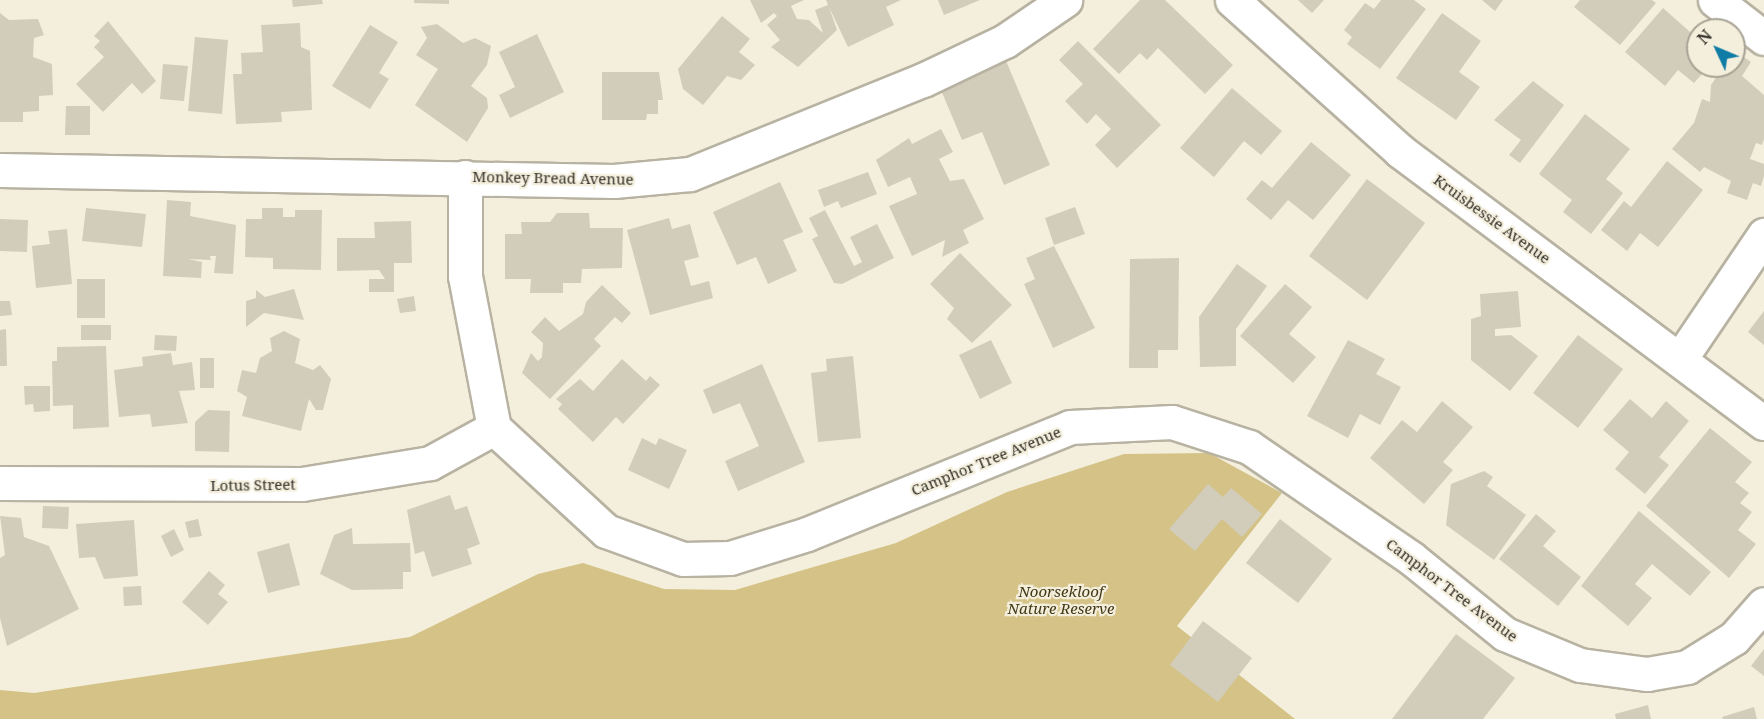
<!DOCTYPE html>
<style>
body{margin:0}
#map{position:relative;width:1764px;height:719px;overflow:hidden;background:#f4efdd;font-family:"Noto Serif",serif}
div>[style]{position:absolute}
.green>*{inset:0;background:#d4c286}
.building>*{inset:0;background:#d2ccbb}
.roads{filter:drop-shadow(2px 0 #b7b2a1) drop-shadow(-2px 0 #b7b2a1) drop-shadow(0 2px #b7b2a1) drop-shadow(0 -2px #b7b2a1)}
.minor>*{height:33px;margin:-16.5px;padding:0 16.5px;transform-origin:16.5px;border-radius:16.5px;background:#fff}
span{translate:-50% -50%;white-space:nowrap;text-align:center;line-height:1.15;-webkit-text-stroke:4.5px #f4efdd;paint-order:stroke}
.street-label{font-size:15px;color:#33312a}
.park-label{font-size:15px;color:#433916;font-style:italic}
.north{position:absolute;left:1686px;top:18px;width:60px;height:60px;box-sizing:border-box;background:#f4efdd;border:2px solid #a7a395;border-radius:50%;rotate:314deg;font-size:16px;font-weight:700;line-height:24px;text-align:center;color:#33312a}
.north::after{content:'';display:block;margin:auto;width:21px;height:27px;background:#0f7ca5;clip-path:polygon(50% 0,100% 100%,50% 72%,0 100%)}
</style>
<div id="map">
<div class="green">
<div style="clip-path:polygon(1209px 453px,1282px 493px,1177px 626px,1295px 719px,0 719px,0 690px,34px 693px,410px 637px,538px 574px,583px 563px,664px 589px,735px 590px,896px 543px,1007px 492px,1124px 454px)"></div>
</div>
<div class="building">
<div style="clip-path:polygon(292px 0,322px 0,323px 4px,293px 7px)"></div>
<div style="clip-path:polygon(414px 0,449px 0,449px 4px,414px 3px)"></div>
<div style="clip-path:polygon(750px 0,804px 0,791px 6px,797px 19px,809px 20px,823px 33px,815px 10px,828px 5px,826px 0,901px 0,886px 7px,894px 25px,848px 47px,829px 7px,837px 30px,798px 67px,771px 47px,780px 40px,767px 25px,777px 16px,774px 13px,761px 23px)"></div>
<div style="clip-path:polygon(938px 0,980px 0,944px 15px)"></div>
<div style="clip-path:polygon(1140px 0,1165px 0,1233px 65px,1205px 94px,1158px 48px,1147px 60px,1140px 53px,1119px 74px,1093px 49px)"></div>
<div style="clip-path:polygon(1298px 0,1324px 0,1312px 13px)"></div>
<div style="clip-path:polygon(1381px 0,1414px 0,1426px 9px,1380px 69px,1347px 44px,1352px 37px,1344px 30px,1365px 3px,1374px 9px)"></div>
<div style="clip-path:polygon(1482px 0,1503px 0,1495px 11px)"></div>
<div style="clip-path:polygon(1580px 0,1652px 0,1656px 3px,1620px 45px,1574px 7px)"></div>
<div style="clip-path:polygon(1663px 8px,1698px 39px,1698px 66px,1709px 66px,1694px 83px,1678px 70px,1665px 86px,1625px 52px)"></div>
<div style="clip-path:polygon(0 13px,9px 20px,38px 19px,44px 35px,34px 38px,33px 57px,52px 64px,53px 95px,39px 96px,39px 111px,23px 112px,23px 122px,0 122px)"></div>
<div style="clip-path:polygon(1442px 13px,1481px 41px,1459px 72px,1480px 87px,1456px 120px,1396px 78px)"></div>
<div style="clip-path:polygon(722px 16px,750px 39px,739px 52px,755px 65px,741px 80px,727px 76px,703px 105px,683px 89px,678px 69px)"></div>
<div style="clip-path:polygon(108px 21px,156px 81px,142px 94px,132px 83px,103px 112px,76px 84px,104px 57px,94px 47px,100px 41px,94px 36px)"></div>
<div style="clip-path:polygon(300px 23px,301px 47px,310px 51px,312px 110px,281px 112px,282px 122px,236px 124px,233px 74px,242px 74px,241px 53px,263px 52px,261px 25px)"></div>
<div style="clip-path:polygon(437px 24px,463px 43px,475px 38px,491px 46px,487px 65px,471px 86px,487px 98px,488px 108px,467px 142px,415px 105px,438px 69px,416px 55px,427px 38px,421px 27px)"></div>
<div style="clip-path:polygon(370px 25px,398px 42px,379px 73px,389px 79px,370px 109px,332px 86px)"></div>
<div style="clip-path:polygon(537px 34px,564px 92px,510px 118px,499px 95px,515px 87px,499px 52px)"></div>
<div style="clip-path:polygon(195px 37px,228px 40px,222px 114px,188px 111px)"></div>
<div style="clip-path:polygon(1078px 41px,1161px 125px,1117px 168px,1095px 145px,1111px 129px,1096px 114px,1087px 124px,1065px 101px,1083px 84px,1059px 60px)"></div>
<div style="clip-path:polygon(1734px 50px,1751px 62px,1742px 76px,1764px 95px,1764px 139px,1762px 145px,1756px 143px,1750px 159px,1764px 164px,1764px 176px,1761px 186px,1753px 183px,1747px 200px,1727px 193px,1731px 181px,1704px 167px,1700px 172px,1672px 149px,1694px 123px,1702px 99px,1710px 102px,1711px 85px,1724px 66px,1734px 66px)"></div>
<div style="clip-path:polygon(1004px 56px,1050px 165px,1004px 185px,982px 132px,962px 140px,938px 83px)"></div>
<div style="clip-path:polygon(163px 64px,188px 66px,184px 101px,160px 99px)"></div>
<div style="clip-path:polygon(602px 72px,659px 72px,663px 100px,658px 100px,658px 114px,647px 114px,646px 120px,602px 120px)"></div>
<div style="clip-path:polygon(1533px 81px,1564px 105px,1520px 163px,1509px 155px,1521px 140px,1494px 120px)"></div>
<div style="clip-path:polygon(1232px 88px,1282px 131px,1261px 155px,1244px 141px,1214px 177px,1180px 148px)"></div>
<div style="clip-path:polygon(66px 106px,90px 106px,90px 135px,65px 135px)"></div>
<div style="clip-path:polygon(1585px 114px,1630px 149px,1606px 179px,1623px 193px,1591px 234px,1563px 212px,1572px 200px,1539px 174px)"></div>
<div style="clip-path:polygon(941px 129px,953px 152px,939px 159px,950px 181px,964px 179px,984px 219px,963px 230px,969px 243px,942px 257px,945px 240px,912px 256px,889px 206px,917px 194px,910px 177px,888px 187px,876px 160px,909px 138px,912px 144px)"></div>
<div style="clip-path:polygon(1311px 142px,1351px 175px,1313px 220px,1288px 200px,1271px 220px,1246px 199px,1262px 180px,1272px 188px)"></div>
<div style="clip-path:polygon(1667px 161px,1703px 190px,1658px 247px,1640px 233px,1627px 251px,1601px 230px,1624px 201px,1631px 207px)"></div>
<div style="clip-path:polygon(868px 172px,877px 194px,841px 208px,838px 201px,824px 207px,818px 190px)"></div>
<div style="clip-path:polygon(1367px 179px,1425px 223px,1367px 300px,1309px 256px)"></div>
<div style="clip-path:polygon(780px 182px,803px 232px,783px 240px,797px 271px,768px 284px,756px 257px,737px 265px,713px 212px)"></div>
<div style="clip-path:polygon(167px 200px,191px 202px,190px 216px,236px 225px,233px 274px,214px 273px,216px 256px,210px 256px,211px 260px,188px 259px,202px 262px,201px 278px,163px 276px)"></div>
<div style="clip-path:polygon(1075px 207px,1085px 234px,1054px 245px,1045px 218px)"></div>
<div style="clip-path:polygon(86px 208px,146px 214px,142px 247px,82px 241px)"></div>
<div style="clip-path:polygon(262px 208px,283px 208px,283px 217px,295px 217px,295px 210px,322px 210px,321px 270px,273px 269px,273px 258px,245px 257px,246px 219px,262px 219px)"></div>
<div style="clip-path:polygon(825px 210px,854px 266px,862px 262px,850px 237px,877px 224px,894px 258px,842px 284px,834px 283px,812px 239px,818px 236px,809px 218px)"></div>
<div style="clip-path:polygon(557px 213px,589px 213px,590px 228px,623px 228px,622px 268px,582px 269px,581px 283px,563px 283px,563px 293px,530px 293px,531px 279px,505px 279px,505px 234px,522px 234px,521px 222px,550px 222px)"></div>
<div style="clip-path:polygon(669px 218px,672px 229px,690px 224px,699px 257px,684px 261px,691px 286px,709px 281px,713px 298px,650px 315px,627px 230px)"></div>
<div style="clip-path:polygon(0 219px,28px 220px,27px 252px,0 251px)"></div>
<div style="clip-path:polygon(411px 221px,412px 263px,394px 263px,394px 292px,369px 292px,369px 279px,385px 279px,379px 270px,337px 271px,337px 238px,375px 238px,374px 222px)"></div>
<div style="clip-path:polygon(67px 229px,72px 284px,36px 288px,32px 246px,50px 244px,48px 231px)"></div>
<div style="clip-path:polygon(1054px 246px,1095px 328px,1053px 348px,1024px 284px,1035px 279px,1026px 258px)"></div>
<div style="clip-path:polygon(960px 253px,1012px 305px,972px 343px,947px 319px,954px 308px,930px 284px)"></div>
<div style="clip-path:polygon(1179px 258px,1178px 350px,1158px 350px,1158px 368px,1129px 368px,1130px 259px)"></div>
<div style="clip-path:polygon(1237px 264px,1267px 286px,1236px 329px,1236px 366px,1200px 367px,1199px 317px)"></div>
<div style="clip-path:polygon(77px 279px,105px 279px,105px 318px,77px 318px)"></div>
<div style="clip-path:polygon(1285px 284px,1312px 307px,1289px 334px,1316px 357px,1293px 383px,1240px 336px)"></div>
<div style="clip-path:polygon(602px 285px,631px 313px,622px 323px,615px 317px,594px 339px,601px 346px,550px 399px,522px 373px,531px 353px,538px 361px,542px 357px,543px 343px,531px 332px,545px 317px,559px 331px,583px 314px,586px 302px)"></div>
<div style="clip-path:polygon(294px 289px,304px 320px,264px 313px,246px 327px,246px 301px,256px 298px,256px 290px,265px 297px)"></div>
<div style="clip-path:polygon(1518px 291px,1521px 327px,1495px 329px,1495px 336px,1511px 335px,1538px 356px,1510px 391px,1471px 360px,1471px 319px,1481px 316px,1480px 294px)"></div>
<div style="clip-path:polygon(414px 296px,416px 311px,400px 313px,397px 299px)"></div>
<div style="clip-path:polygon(0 301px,10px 301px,12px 315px,0 316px)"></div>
<div style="clip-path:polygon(1764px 311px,1764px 345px,1748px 332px)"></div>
<div style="clip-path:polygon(81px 325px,111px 325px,111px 340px,81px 340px)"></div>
<div style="clip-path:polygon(6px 329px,7px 366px,0 366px,0 330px)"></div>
<div style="clip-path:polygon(284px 331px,300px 339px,295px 363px,313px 370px,320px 365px,331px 379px,323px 410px,316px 410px,309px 399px,301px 431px,242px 416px,247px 397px,237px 391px,242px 370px,256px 373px,260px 358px,272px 351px,270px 338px)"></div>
<div style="clip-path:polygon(155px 335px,177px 336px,176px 351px,154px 350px)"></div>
<div style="clip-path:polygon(1578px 335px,1623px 369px,1578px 428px,1533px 393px)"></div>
<div style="clip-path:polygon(991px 340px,1012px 383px,980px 399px,959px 355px)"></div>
<div style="clip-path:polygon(1348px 340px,1385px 359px,1376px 374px,1401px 387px,1380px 425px,1360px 414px,1348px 438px,1307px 416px)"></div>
<div style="clip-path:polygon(106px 346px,109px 427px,73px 429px,73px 405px,53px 406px,52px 361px,57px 361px,57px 347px)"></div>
<div style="clip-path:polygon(171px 353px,173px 365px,192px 362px,195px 390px,179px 391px,188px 423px,152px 427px,150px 414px,119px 417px,114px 370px,143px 366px,142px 357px)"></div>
<div style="clip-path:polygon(853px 356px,861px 438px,818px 442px,811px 373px,827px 371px,826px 359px)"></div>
<div style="clip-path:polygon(200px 358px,214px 358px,214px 388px,200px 388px)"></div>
<div style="clip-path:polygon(622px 359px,646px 381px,650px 376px,660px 385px,623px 424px,616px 417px,593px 442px,558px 409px,562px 404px,556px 399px,580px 379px,593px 391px)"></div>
<div style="clip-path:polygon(762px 364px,805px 462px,738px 491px,725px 461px,759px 446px,740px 403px,713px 414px,703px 390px)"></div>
<div style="clip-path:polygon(24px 386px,50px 386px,50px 411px,34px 412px,33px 404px,25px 405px)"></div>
<div style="clip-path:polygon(1630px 399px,1652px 418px,1666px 401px,1689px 421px,1659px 457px,1669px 465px,1645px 494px,1615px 469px,1629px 452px,1603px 430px)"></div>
<div style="clip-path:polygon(1442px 401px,1473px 427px,1443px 462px,1453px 470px,1424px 504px,1370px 458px,1402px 420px,1417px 432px)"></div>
<div style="clip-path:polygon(208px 410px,230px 411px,229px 452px,195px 451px,195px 422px)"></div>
<div style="clip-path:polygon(1710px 428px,1752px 462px,1735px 482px,1749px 493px,1740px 503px,1752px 512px,1738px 530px,1756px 544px,1729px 578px,1646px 506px)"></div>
<div style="clip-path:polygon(642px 438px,656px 445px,659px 438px,687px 450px,669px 489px,628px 470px)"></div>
<div style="clip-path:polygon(1484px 471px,1493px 477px,1487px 486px,1526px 515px,1494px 560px,1446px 525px,1451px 484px)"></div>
<div style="clip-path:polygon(1208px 484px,1223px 497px,1231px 488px,1262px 514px,1242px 537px,1222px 519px,1195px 551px,1169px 529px)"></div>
<div style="clip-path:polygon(450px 495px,455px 510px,467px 506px,480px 544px,467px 549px,472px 564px,432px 577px,424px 551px,415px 554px,407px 510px)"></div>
<div style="clip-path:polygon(43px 506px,69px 507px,68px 529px,42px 528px)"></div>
<div style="clip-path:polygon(1639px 511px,1711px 572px,1690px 596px,1652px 564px,1635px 584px,1652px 598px,1628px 626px,1581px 586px)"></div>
<div style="clip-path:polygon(1536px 514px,1556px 531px,1543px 546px,1581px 577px,1558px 606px,1499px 559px)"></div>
<div style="clip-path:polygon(0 516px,21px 518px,24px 537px,49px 546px,79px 609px,7px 646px,0 618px,0 558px,5px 555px)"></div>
<div style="clip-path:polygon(198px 519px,202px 536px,189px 538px,185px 522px)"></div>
<div style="clip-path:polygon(1280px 519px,1332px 559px,1298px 603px,1246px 563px)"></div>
<div style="clip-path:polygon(134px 520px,138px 576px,104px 579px,95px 557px,79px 558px,76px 524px)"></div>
<div style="clip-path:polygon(352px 528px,353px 544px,410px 543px,411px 572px,403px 572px,403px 589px,352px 590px,320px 574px,334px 535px)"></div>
<div style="clip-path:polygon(174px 529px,184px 550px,171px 557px,161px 536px)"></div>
<div style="clip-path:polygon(289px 543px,300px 585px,268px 593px,257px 552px)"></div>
<div style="clip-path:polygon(209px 571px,225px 585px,218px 594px,228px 602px,208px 625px,182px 602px)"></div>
<div style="clip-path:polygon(141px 586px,142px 605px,124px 606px,123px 587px)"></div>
<div style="clip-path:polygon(1203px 621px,1252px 658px,1218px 702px,1170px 665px)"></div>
<div style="clip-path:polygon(1456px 634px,1515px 678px,1483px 719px,1392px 719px)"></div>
<div style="clip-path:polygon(1764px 649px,1764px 676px,1751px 666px)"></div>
<div style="clip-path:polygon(1648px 705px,1651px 719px,1616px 719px,1615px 714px)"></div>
<div style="clip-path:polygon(1754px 707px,1757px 719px,1723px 719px,1722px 717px)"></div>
</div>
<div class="roads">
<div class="minor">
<div style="left:1232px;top:0;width:226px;rotate:41.9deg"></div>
<div style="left:1400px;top:151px;width:454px;rotate:36.8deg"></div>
<div style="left:1715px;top:0;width:62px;rotate:37.8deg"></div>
<div style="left:0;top:170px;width:614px;rotate:1.03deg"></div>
<div style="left:614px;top:181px;width:76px;rotate:-5.3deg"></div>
<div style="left:690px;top:174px;width:251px;rotate:-22deg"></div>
<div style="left:923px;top:80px;width:91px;rotate:-25.4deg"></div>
<div style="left:1005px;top:41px;width:73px;rotate:-34.3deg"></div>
<div style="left:465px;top:177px;width:99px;rotate:90deg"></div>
<div style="left:465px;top:276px;width:155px;rotate:79.2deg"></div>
<div style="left:494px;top:428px;width:152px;rotate:42.6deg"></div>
<div style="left:606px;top:531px;width:82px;rotate:20deg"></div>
<div style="left:683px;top:559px;width:47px;rotate:-1.2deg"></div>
<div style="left:730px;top:558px;width:81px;rotate:-17.3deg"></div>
<div style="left:807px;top:534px;width:284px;rotate:-22.1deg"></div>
<div style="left:1070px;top:427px;width:102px;rotate:-2.8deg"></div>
<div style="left:1172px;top:422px;width:81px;rotate:18deg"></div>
<div style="left:1249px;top:447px;width:196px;rotate:34.4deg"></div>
<div style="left:1411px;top:558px;width:121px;rotate:39deg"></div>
<div style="left:1505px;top:634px;width:81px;rotate:22.5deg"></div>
<div style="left:1580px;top:665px;width:68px;rotate:7.7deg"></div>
<div style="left:1647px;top:674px;width:41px;rotate:-9.9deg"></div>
<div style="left:1687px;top:667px;width:55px;rotate:-31.7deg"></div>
<div style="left:1734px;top:638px;width:45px;rotate:-48.6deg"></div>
<div style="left:1680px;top:359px;width:150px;rotate:-55.9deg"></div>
<div style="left:0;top:483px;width:302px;rotate:0.2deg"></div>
<div style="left:302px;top:484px;width:130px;rotate:-9.3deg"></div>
<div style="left:430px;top:463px;width:73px;rotate:-28.7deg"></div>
</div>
</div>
<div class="street-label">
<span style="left:553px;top:178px;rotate:1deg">Monkey Bread Avenue</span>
<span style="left:1492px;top:219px;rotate:36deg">Kruisbessie Avenue</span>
<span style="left:986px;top:461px;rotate:-22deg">Camphor Tree Avenue</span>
<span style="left:253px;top:485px;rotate:-1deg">Lotus Street</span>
<span style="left:1452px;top:590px;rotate:37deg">Camphor Tree Avenue</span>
</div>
<div class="park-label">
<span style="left:1061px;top:600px">Noorsekloof<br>Nature Reserve</span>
</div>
<div class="north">N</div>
</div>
